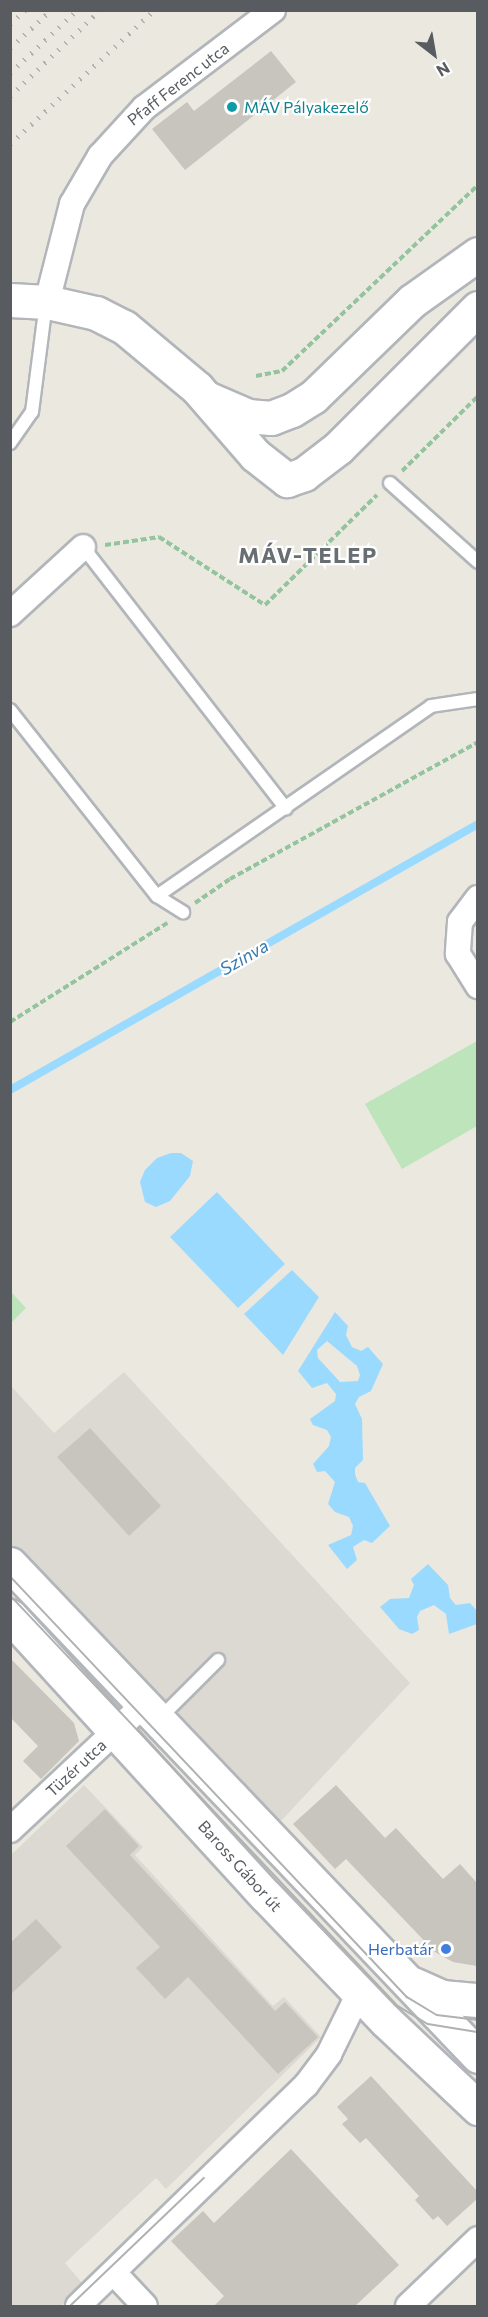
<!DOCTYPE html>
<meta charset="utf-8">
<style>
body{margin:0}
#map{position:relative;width:488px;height:2317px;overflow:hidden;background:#ebe8df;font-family:Commissioner,sans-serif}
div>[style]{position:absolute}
.industrial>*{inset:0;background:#dcd9d3}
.green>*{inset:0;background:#bde4ba}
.water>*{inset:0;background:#9bdaff}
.stream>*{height:8px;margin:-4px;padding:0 4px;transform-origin:4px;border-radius:4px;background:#9bdaff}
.building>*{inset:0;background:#c8c4be}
.path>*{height:4px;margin-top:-2px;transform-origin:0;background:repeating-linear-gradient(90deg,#93c49e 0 6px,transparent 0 9px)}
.roads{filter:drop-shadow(2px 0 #b2b6ba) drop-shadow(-2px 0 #b2b6ba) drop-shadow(0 2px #b2b6ba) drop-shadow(0 -2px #b2b6ba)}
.lane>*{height:12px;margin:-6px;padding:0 6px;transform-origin:6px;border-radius:6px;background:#fff}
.street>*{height:24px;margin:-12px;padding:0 12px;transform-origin:12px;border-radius:12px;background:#fff}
.secondary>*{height:33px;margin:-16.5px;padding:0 16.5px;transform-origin:16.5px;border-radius:16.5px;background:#fff}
.tram>*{height:1.5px;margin:-0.75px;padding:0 0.75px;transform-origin:0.75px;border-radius:0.75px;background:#b0b1b1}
.rail>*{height:4.5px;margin-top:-2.25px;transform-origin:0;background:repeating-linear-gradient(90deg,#b0b1b1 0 1.5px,transparent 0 9.5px)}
.dots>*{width:16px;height:16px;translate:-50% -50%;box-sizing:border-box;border:3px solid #fff;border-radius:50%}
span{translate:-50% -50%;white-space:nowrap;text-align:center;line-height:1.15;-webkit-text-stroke:4.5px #fff;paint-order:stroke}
.street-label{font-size:16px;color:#585c60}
.culture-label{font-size:16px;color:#0d838f}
.left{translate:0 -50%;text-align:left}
.shop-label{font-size:16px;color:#366cbe}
.right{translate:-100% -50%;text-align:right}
.water-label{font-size:18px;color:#3a7baf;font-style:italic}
.district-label{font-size:22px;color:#696e72;font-weight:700;letter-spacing:1.5px}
.frame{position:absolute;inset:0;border:12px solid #585c60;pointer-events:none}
.north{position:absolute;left:404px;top:24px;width:60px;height:60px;-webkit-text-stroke:4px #fff;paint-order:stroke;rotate:149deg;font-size:16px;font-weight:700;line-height:24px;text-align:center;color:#585c60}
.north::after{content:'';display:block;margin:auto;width:21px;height:27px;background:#585c60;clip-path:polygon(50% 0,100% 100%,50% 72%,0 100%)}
</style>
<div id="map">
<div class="industrial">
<div style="clip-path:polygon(124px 1372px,410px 1683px,280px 1822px,142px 1706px,11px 1562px,11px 1386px,54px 1433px)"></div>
<div style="clip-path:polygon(84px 1785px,143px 1847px,135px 1855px,273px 2006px,284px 1997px,321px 2037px,166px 2189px,156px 2178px,65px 2263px,84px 2285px,61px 2306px,11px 2306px,11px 1855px)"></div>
</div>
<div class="green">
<div style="clip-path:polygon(477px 1041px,477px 1126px,402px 1169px,365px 1104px)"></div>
<div style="clip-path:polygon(11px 1292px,26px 1308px,11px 1323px)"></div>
</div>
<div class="water">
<div style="clip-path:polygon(171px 1153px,181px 1153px,193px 1161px,190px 1176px,170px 1201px,156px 1207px,145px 1202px,140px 1182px,145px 1170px,157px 1158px)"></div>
<div style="clip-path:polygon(217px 1192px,285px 1264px,238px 1308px,170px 1237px)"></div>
<div style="clip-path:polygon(292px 1270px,319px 1297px,283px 1355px,244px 1314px)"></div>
<div style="clip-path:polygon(evenodd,335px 1312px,348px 1326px,346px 1335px,352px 1347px,361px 1351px,368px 1347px,383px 1364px,371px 1391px,359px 1397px,355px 1404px,362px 1419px,363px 1460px,355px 1468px,355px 1474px,358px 1482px,365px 1483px,390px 1526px,372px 1543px,364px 1540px,353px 1547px,357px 1560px,347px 1569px,328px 1545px,351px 1535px,353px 1526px,349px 1517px,335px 1512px,328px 1504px,335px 1482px,325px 1471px,317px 1472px,313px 1464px,329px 1446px,331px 1437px,327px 1430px,313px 1425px,310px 1419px,335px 1401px,336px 1394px,327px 1383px,312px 1388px,298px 1371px,335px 1312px,327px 1341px,357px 1366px,360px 1375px,358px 1381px,340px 1382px,318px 1358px,317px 1350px,327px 1341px)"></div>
<div style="clip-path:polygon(428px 1564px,448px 1585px,450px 1598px,456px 1605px,470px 1603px,477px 1611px,477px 1624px,449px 1634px,446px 1614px,434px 1605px,420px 1611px,417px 1617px,419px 1630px,412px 1634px,399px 1629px,380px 1607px,390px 1599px,409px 1598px,414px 1585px,411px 1579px)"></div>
</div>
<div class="stream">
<div style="left:10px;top:1090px;width:538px;rotate:-29.61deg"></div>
</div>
<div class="building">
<div style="clip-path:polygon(271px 51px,296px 82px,185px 170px,152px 129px,187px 102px,194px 111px)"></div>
<div style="clip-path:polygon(90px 1428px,161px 1506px,129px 1536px,57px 1457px)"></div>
<div style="clip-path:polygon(10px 1658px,74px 1723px,79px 1741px,41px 1779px,23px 1761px,38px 1746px,10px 1717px)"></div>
<div style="clip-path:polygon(336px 1785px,385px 1838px,396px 1828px,443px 1879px,460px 1864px,477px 1883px,477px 1966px,453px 1962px,435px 1952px,346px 1859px,335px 1869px,293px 1824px)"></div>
<div style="clip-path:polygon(105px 1809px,139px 1846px,130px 1855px,275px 2011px,285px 2002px,318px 2037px,278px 2074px,188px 1977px,165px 1999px,136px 1968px,160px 1947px,66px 1846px)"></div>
<div style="clip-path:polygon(36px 1919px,62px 1947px,10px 1995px,10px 1943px)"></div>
<div style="clip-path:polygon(371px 2076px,477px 2191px,477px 2199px,447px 2226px,438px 2216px,433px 2220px,415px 2200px,419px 2196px,366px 2138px,360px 2143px,342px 2124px,348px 2119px,337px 2107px)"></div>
<div style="clip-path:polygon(291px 2149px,399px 2265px,354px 2307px,213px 2307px,224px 2296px,171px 2241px,203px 2211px,214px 2223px)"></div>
</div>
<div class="path">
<div style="left:256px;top:376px;width:26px;rotate:-11deg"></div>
<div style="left:282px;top:371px;width:270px;rotate:-43.5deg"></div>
<div style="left:402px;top:471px;width:107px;rotate:-44.6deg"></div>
<div style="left:105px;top:545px;width:55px;rotate:-8.4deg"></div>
<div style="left:159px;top:537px;width:126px;rotate:32.7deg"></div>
<div style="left:265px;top:605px;width:157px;rotate:-44.5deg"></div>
<div style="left:195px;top:903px;width:42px;rotate:-34.4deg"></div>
<div style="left:230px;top:879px;width:283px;rotate:-28.9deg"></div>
<div style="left:10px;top:1022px;width:186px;rotate:-32.2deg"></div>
</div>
<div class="roads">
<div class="lane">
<div style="left:10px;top:443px;width:38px;rotate:-55deg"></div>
<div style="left:32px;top:412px;width:110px;rotate:-82.7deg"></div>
<div style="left:390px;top:483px;width:118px;rotate:41.9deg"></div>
<div style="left:83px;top:547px;width:331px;rotate:52.2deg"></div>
<div style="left:10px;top:710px;width:237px;rotate:51.7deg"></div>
<div style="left:157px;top:896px;width:31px;rotate:32deg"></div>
<div style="left:157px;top:896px;width:333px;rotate:-34.7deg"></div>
<div style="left:431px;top:706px;width:48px;rotate:-8.5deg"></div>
<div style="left:158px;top:1720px;width:85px;rotate:-45deg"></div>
</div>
<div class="street">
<div style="left:47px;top:302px;width:101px;rotate:-75.7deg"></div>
<div style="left:72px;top:204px;width:56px;rotate:-59.7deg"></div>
<div style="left:100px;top:156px;width:65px;rotate:-47.5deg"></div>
<div style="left:144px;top:108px;width:162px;rotate:-37.2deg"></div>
<div style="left:10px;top:614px;width:99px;rotate:-42.5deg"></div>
<div style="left:478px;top:898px;width:30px;rotate:127deg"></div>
<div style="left:460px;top:922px;width:32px;rotate:94deg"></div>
<div style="left:458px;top:954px;width:38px;rotate:58deg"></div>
<div style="left:10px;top:1830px;width:181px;rotate:-43.2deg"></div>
<div style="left:114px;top:2273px;width:45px;rotate:46.8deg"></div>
<div style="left:78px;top:2306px;width:318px;rotate:-44.1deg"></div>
<div style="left:306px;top:2085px;width:39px;rotate:-53deg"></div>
<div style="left:329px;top:2054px;width:68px;rotate:-63.8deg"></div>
<div style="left:408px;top:2306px;width:97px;rotate:-43.7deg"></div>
</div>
<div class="secondary">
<div style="left:10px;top:300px;width:37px;rotate:3deg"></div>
<div style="left:47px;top:302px;width:50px;rotate:12.7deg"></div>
<div style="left:96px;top:313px;width:31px;rotate:27deg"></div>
<div style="left:124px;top:327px;width:95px;rotate:39.9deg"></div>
<div style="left:197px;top:388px;width:89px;rotate:49.1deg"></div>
<div style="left:255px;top:455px;width:41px;rotate:38deg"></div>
<div style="left:287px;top:480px;width:18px;rotate:-19deg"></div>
<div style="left:304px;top:474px;width:43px;rotate:-37.4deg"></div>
<div style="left:338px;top:448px;width:198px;rotate:-45deg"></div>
<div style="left:209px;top:399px;width:43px;rotate:23.6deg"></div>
<div style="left:248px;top:416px;width:23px;rotate:5deg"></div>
<div style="left:271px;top:418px;width:22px;rotate:-21deg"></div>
<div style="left:292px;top:410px;width:25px;rotate:-32deg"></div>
<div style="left:313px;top:397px;width:138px;rotate:-44.1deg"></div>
<div style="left:412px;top:301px;width:81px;rotate:-35.5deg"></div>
<div style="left:10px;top:1564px;width:679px;rotate:46.43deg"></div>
<div style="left:10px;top:1616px;width:379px;rotate:47.6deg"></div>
<div style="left:266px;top:1896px;width:173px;rotate:46.2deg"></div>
<div style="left:386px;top:2021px;width:127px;rotate:43.4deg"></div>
<div style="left:413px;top:1984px;width:32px;rotate:24deg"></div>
<div style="left:442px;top:1997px;width:36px;rotate:5deg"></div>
</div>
</div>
<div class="tram">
<div style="left:10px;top:1576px;width:579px;rotate:46.68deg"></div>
<div style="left:407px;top:1997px;width:35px;rotate:31deg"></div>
<div style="left:437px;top:2015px;width:41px;rotate:7deg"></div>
<div style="left:10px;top:1595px;width:565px;rotate:46.65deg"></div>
<div style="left:398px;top:2006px;width:35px;rotate:31deg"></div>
<div style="left:428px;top:2024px;width:51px;rotate:9.1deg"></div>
<div style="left:70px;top:2306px;width:185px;rotate:-43.7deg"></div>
</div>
<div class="rail">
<div style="left:10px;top:24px;width:21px;rotate:-43deg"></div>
<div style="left:10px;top:48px;width:56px;rotate:-42.8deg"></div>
<div style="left:10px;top:73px;width:92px;rotate:-43.2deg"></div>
<div style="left:10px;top:96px;width:124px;rotate:-43.7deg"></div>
<div style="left:10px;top:144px;width:197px;rotate:-42.9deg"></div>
</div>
<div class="dots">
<div style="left:232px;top:107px;background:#0f9aa8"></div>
<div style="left:446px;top:1949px;background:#3f7fe0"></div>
</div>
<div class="street-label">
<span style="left:178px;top:84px;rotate:-38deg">Pfaff Ferenc utca</span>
<span style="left:76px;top:1768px;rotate:-43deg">Tüzér utca</span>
<span style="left:240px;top:1866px;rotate:48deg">Baross Gábor út</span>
</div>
<div class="culture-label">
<span class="left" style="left:244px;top:107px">MÁV Pályakezelő</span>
</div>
<div class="shop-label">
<span class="right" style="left:434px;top:1949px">Herbatár</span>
</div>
<div class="water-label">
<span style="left:244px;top:957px;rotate:-30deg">Szinva</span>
</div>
<div class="district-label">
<span style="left:308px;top:555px">MÁV-TELEP</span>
</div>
<div class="frame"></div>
<div class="north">N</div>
</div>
